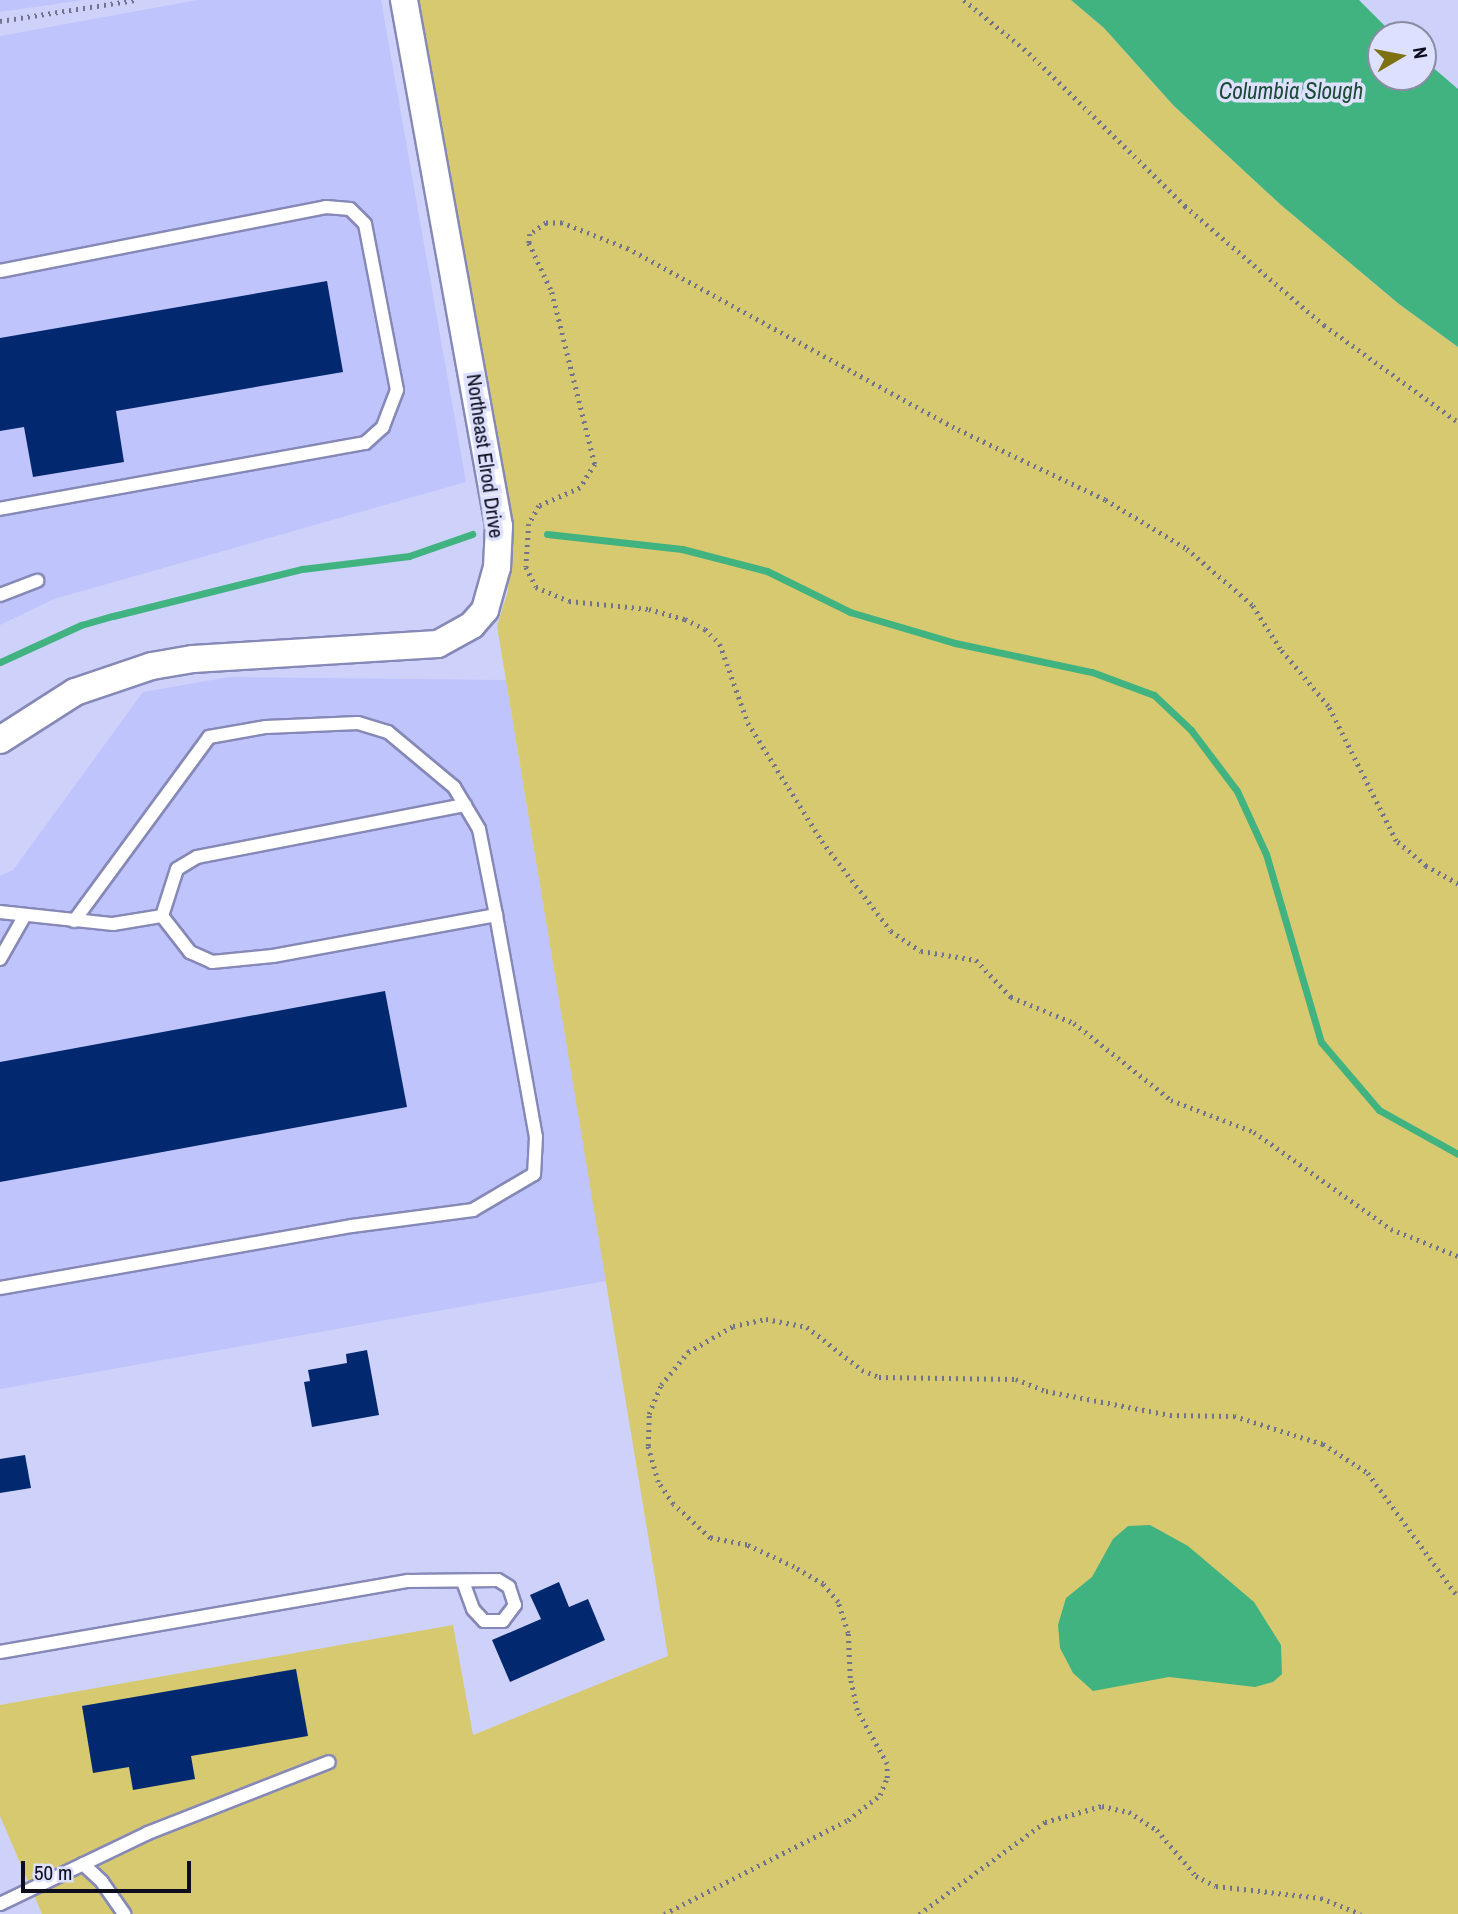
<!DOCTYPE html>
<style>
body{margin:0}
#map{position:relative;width:1458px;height:1914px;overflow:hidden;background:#ced2fa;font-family:"Archivo Narrow",sans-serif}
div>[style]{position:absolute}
.built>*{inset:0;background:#c0c4fc}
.green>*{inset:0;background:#d6c96f}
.water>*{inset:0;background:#41b380}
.stream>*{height:7px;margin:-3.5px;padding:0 3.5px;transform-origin:3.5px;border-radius:3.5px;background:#41b380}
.building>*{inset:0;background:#02296f}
.path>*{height:4.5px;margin-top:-2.25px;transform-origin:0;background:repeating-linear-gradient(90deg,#70728e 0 2px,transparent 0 7px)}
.roads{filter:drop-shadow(2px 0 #8689b7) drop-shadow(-2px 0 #8689b7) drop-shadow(0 2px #8689b7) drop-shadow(0 -2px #8689b7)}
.lane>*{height:12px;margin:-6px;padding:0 6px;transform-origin:6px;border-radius:6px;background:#fff}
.street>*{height:26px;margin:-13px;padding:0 13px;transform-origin:13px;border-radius:13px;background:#fff}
span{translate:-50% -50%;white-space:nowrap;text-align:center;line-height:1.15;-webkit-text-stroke:7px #dde0fe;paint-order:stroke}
.street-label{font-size:21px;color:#0d0d1e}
.water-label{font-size:23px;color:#1c4a35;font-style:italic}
.north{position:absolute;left:1367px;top:21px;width:70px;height:70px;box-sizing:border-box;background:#dde0fe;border:2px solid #8a8ca4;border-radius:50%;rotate:80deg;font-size:19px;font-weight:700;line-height:28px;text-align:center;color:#0d0d1e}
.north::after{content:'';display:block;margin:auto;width:24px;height:32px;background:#7e7111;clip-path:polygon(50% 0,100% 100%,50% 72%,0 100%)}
.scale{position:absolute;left:21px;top:1861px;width:170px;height:32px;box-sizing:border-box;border:4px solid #0d0d1e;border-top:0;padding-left:9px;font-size:21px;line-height:24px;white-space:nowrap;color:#0d0d1e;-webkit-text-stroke:5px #dde0fe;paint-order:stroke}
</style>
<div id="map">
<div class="built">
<div style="clip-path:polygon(0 0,84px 0,0 12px)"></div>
<div style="clip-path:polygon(197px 0,381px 0,466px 482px,54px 599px,0 625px,0 36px)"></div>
<div style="clip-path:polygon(229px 677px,506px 680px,606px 1281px,0 1389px,0 876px,13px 870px,143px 692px)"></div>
</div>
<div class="green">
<div style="clip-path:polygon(414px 0,1071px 0,1104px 28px,1174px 106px,1281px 205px,1399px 304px,1458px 347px,1458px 1914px,42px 1914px,0 1816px,0 1705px,453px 1625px,473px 1735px,668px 1656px,497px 626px,508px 591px,509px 526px,464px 249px)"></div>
</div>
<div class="water">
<div style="clip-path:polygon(1071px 0,1359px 0,1394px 35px,1381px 35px,1381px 77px,1423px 77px,1423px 59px,1458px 89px,1458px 347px,1399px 304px,1281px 205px,1174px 106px,1104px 28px)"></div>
<div style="clip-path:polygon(1150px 1525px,1188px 1546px,1254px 1602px,1281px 1645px,1282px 1674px,1273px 1682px,1255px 1687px,1169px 1677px,1093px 1691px,1073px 1673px,1060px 1648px,1058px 1625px,1066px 1598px,1092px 1577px,1113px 1539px,1128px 1526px)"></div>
</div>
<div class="stream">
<div style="left:547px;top:534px;width:136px;rotate:6.3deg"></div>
<div style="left:682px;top:549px;width:88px;rotate:14.5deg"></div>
<div style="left:767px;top:571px;width:93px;rotate:26.3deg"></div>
<div style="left:850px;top:612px;width:109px;rotate:16.4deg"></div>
<div style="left:955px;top:643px;width:140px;rotate:12deg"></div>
<div style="left:1092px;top:672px;width:66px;rotate:20.4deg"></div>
<div style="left:1154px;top:695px;width:51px;rotate:43.4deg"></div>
<div style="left:1191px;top:730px;width:76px;rotate:53deg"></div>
<div style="left:1237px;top:791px;width:69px;rotate:65.3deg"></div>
<div style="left:1266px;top:854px;width:196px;rotate:73.7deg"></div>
<div style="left:1321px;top:1042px;width:89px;rotate:49.5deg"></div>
<div style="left:1379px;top:1110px;width:90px;rotate:29.1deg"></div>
<div style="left:0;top:662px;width:89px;rotate:-24.6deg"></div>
<div style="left:81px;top:625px;width:33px;rotate:-16deg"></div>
<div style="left:113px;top:616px;width:195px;rotate:-14deg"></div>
<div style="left:302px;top:569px;width:108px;rotate:-6.9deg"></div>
<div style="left:409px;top:556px;width:67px;rotate:-19.2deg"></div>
</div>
<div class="building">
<div style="clip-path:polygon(327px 281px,343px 372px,116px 411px,124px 462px,33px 477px,24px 427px,0 431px,0 338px)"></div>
<div style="clip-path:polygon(385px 991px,407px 1107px,0 1182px,0 1062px)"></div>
<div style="clip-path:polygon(367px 1350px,379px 1415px,312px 1427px,304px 1382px,310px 1381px,308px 1370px,347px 1363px,346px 1354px)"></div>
<div style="clip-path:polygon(25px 1455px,31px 1488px,0 1493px,0 1459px)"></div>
<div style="clip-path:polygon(559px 1582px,569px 1607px,588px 1599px,605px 1640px,510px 1682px,492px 1640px,541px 1619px,530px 1595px)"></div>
<div style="clip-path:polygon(296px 1669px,308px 1736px,191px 1756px,195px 1779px,133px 1790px,129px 1767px,93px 1773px,82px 1706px)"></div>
</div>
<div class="path">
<div style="left:964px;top:0;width:84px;rotate:39.2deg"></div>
<div style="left:1029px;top:53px;width:219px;rotate:44.4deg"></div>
<div style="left:1185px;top:206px;width:183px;rotate:40.6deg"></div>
<div style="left:1324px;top:325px;width:165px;rotate:35.9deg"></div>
<div style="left:0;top:21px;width:138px;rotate:-8.8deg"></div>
<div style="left:1458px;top:884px;width:37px;rotate:-151deg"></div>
<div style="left:1426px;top:866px;width:39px;rotate:-140deg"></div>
<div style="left:1396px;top:841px;width:151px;rotate:-116.7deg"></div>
<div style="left:1328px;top:706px;width:75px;rotate:-130.1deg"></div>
<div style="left:1280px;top:649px;width:52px;rotate:-122.5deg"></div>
<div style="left:1252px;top:605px;width:88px;rotate:-139.6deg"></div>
<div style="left:1185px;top:548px;width:93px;rotate:-149deg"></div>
<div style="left:1105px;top:500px;width:167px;rotate:-154.5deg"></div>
<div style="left:954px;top:428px;width:372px;rotate:-151.2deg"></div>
<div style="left:628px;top:249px;width:71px;rotate:-158.5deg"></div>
<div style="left:562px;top:223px;width:16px;rotate:180deg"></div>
<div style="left:546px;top:223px;width:19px;rotate:145deg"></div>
<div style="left:530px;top:234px;width:9px;rotate:96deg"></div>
<div style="left:529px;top:243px;width:54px;rotate:64.9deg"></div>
<div style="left:552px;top:292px;width:177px;rotate:76deg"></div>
<div style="left:595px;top:464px;width:28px;rotate:122deg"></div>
<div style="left:580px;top:488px;width:45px;rotate:156.3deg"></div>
<div style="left:539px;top:506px;width:21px;rotate:119deg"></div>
<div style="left:529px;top:524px;width:43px;rotate:94deg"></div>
<div style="left:526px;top:567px;width:22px;rotate:63deg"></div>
<div style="left:536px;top:587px;width:36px;rotate:23deg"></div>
<div style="left:569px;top:601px;width:80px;rotate:5.7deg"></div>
<div style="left:649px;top:609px;width:37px;rotate:16deg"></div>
<div style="left:685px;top:619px;width:22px;rotate:27deg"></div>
<div style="left:705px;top:629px;width:21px;rotate:45deg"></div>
<div style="left:720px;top:644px;width:84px;rotate:70.5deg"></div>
<div style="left:748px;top:723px;width:139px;rotate:57.9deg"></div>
<div style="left:822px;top:841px;width:113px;rotate:52.5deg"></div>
<div style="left:891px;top:931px;width:36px;rotate:34deg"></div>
<div style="left:921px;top:951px;width:56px;rotate:9.3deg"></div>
<div style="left:976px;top:960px;width:51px;rotate:46.6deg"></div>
<div style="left:1011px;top:997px;width:68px;rotate:22.4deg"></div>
<div style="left:1074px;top:1023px;width:124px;rotate:38.4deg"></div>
<div style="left:1171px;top:1100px;width:89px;rotate:21.1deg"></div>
<div style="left:1254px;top:1132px;width:168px;rotate:35.3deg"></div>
<div style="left:1391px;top:1229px;width:72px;rotate:21.9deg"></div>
<div style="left:664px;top:1914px;width:207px;rotate:-27.1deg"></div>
<div style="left:848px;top:1820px;width:41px;rotate:-38deg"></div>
<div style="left:880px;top:1795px;width:18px;rotate:-68deg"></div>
<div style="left:887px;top:1778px;width:14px;rotate:-90deg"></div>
<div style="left:887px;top:1764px;width:62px;rotate:-119.1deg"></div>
<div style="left:857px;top:1710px;width:33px;rotate:-102deg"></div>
<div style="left:850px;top:1678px;width:45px;rotate:-92.5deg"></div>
<div style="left:848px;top:1633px;width:33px;rotate:-108deg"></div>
<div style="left:838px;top:1602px;width:23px;rotate:-130deg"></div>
<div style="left:823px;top:1584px;width:34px;rotate:-150deg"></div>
<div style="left:794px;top:1567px;width:52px;rotate:-154.9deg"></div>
<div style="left:747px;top:1545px;width:38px;rotate:-169deg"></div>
<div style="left:710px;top:1538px;width:50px;rotate:-137.4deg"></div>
<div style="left:673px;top:1504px;width:27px;rotate:-124deg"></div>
<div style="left:658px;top:1482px;width:37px;rotate:-106deg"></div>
<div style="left:648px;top:1446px;width:32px;rotate:-88deg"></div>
<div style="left:649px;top:1414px;width:31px;rotate:-68deg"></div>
<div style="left:661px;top:1385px;width:43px;rotate:-50.7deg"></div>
<div style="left:688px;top:1352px;width:52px;rotate:-30deg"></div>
<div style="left:733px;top:1326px;width:34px;rotate:-12deg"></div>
<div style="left:766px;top:1319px;width:42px;rotate:11deg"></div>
<div style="left:807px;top:1327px;width:70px;rotate:38deg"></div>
<div style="left:862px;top:1370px;width:18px;rotate:22deg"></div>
<div style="left:879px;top:1377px;width:137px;rotate:0.8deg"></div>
<div style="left:1016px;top:1379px;width:32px;rotate:22deg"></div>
<div style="left:1046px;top:1391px;width:126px;rotate:11deg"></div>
<div style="left:1170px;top:1415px;width:64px;rotate:0.9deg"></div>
<div style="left:1234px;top:1416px;width:93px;rotate:17.5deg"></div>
<div style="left:1323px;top:1444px;width:54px;rotate:32.8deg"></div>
<div style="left:1368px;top:1473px;width:153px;rotate:54deg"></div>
<div style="left:919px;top:1914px;width:156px;rotate:-36.1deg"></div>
<div style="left:1045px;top:1822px;width:59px;rotate:-15.7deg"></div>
<div style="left:1102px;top:1806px;width:28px;rotate:13deg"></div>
<div style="left:1129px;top:1812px;width:33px;rotate:33deg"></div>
<div style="left:1157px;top:1830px;width:60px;rotate:49.7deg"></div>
<div style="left:1196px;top:1876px;width:22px;rotate:27deg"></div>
<div style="left:1216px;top:1886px;width:106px;rotate:6.5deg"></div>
<div style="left:1321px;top:1898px;width:43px;rotate:21.8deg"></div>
</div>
<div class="roads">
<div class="lane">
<div style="left:0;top:271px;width:332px;rotate:-11.1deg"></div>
<div style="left:326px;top:207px;width:24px;rotate:5deg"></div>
<div style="left:350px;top:209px;width:21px;rotate:45deg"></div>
<div style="left:365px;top:224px;width:169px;rotate:79.1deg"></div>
<div style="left:397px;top:390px;width:40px;rotate:111deg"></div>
<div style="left:383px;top:427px;width:24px;rotate:138deg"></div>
<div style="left:365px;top:443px;width:371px;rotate:169.8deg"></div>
<div style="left:0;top:595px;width:40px;rotate:-21deg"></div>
<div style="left:0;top:912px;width:114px;rotate:6.1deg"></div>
<div style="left:113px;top:924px;width:50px;rotate:-9.3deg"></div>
<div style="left:162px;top:916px;width:46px;rotate:52.1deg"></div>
<div style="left:190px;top:952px;width:24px;rotate:24deg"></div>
<div style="left:212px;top:962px;width:61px;rotate:-5.6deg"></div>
<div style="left:273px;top:956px;width:227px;rotate:-10.4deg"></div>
<div style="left:496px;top:915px;width:226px;rotate:79.8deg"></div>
<div style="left:536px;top:1137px;width:37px;rotate:93deg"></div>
<div style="left:534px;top:1174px;width:71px;rotate:149.5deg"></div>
<div style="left:473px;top:1210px;width:122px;rotate:172.5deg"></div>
<div style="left:352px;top:1226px;width:357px;rotate:170deg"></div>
<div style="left:162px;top:916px;width:49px;rotate:-72.3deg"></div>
<div style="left:177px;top:869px;width:23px;rotate:-31deg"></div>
<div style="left:197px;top:857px;width:273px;rotate:-11deg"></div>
<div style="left:74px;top:921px;width:228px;rotate:-53.7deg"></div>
<div style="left:209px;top:737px;width:58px;rotate:-10deg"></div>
<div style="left:266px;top:727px;width:92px;rotate:-2.5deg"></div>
<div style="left:358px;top:723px;width:31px;rotate:17deg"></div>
<div style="left:388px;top:732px;width:86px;rotate:39.8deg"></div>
<div style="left:454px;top:787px;width:49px;rotate:59.2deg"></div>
<div style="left:479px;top:829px;width:88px;rotate:78.8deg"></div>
<div style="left:0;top:959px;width:48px;rotate:-60.3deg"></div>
<div style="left:0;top:1652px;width:414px;rotate:-9.9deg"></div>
<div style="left:408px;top:1581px;width:90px;rotate:-0.6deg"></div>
<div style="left:498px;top:1580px;width:13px;rotate:32deg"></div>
<div style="left:509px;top:1587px;width:19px;rotate:72deg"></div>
<div style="left:515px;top:1605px;width:20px;rotate:127deg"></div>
<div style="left:503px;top:1621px;width:19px;rotate:180deg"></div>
<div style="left:484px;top:1621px;width:16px;rotate:-133deg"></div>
<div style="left:473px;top:1609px;width:27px;rotate:-110deg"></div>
<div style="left:83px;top:1864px;width:26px;rotate:43deg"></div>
<div style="left:102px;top:1882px;width:39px;rotate:55deg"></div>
<div style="left:0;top:1904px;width:164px;rotate:-25.6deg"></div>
<div style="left:148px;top:1833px;width:194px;rotate:-21.4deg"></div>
</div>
<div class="street">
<div style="left:0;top:740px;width:89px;rotate:-32.6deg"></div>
<div style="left:75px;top:692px;width:81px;rotate:-18.7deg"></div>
<div style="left:152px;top:666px;width:42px;rotate:-9.7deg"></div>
<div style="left:193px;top:659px;width:245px;rotate:-3.5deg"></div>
<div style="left:438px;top:644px;width:39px;rotate:-29deg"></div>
<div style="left:472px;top:625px;width:20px;rotate:-49deg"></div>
<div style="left:485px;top:610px;width:45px;rotate:-74.4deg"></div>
<div style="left:497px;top:567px;width:41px;rotate:-87.2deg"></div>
<div style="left:499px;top:526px;width:535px;rotate:-100.24deg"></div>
</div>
</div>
<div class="street-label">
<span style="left:485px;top:456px;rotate:82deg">Northeast Elrod Drive</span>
</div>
<div class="water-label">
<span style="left:1291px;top:91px">Columbia Slough</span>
</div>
<div class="north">N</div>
<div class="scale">50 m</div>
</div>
